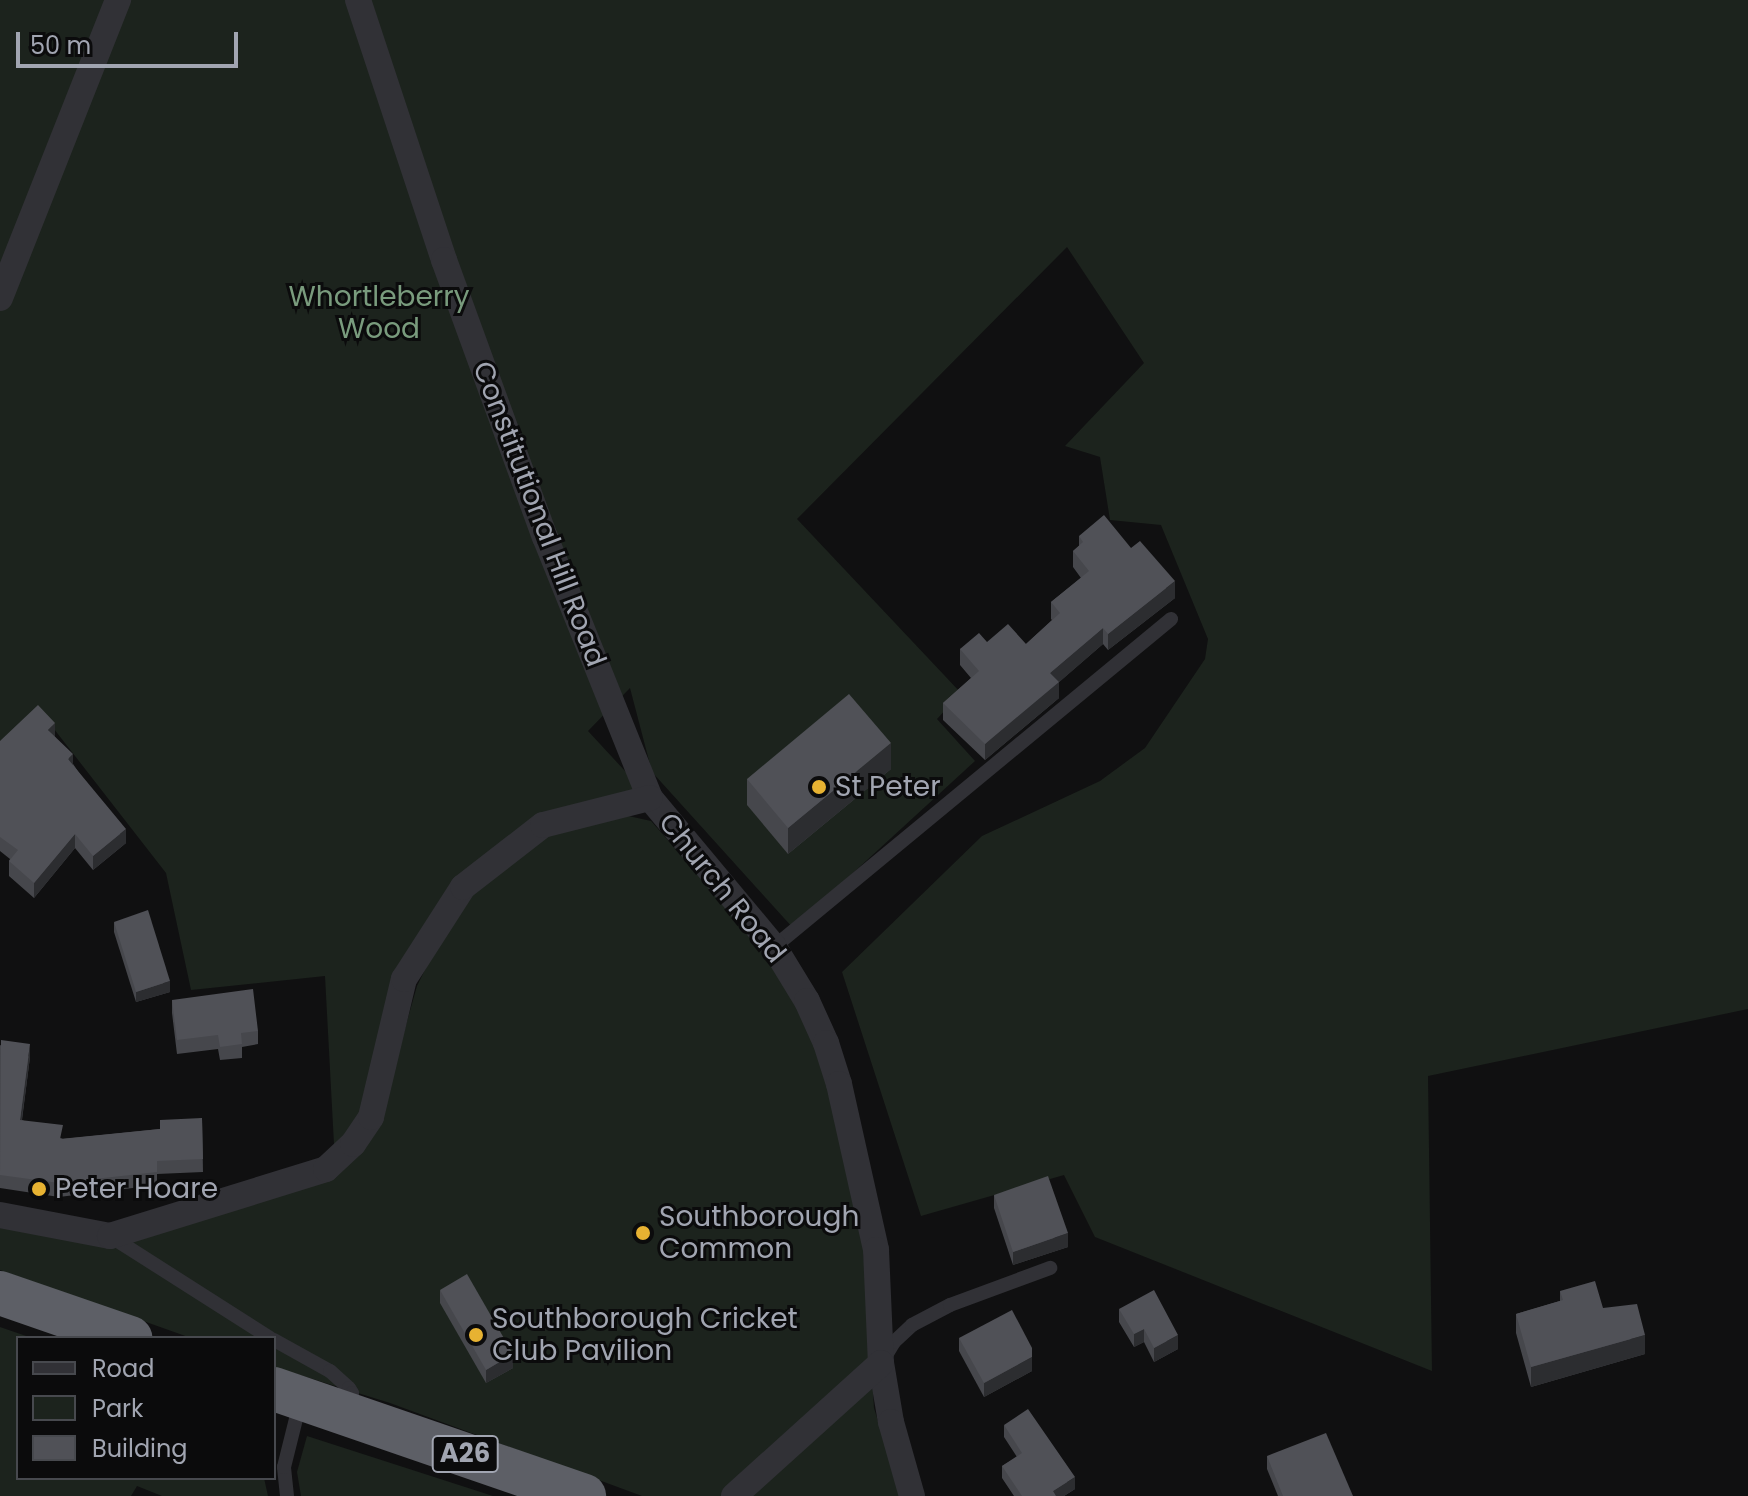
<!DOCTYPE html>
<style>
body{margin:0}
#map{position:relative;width:1748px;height:1496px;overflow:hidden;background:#101011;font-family:Poppins,sans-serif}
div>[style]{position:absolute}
.green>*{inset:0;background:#1c231d}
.lane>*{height:14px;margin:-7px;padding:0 7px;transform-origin:7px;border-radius:7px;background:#313136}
.street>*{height:26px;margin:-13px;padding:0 13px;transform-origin:13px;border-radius:13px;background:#313136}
.highway>*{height:44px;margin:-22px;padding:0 22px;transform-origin:22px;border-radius:22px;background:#5d5f66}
.wall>*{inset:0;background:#46474c}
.shaded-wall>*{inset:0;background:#2c2d30}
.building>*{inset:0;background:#505157}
.dots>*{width:22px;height:22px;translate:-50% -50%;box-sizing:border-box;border:4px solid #0b0b0c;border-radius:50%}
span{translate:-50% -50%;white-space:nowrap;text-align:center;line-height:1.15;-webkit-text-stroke:6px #0b0b0c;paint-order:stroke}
.shield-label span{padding:2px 6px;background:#0b0b0c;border:2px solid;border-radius:6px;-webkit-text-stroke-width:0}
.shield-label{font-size:26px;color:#a1a5b1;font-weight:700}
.park-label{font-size:28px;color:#799b7d}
.street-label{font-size:28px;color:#a1a5b1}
.poi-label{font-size:28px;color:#a1a5b1}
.left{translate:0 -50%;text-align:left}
.legend{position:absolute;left:16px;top:1336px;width:260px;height:144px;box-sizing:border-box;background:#0b0b0c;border:2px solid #47494e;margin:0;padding:10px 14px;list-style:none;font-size:24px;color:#a1a5b1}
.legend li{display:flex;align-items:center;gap:16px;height:40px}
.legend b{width:40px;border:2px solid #47494e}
.scale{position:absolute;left:16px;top:32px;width:222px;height:36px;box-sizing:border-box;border:4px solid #a1a5b1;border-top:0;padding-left:10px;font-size:24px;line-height:28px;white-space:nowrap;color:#a1a5b1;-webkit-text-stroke:6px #0b0b0c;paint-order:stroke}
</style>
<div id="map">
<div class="green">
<div style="clip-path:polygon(0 0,1748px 0,1748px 1009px,1428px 1076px,1432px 1371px,1095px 1237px,1064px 1175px,921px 1216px,842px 972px,982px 836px,1100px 781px,1145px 748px,1205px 659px,1208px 639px,1161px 525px,1110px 520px,1100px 457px,1065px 446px,1144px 363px,1067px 247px,797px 519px,961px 693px,937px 719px,975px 761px,793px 928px,652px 772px,630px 688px,588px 731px,650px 798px,543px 825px,463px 887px,403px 983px,371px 1117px,335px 1163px,325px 976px,191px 990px,166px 873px,40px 711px,0 748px)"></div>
<div style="clip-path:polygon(615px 813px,651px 821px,757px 941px,810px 1024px,841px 1132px,862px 1232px,874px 1408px,901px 1496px,642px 1496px,390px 1403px,274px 1367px,274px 1338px,191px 1338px,0 1270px,0 1227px,101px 1244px,341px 1167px,383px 1106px,417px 986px,448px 923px,468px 895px,562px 825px)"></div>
<div style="clip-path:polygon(0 1327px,32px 1338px,18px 1338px,18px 1478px,264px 1478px,268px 1496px,162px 1496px,137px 1486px,131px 1496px,0 1496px)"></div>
<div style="clip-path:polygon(307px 1436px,493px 1496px,301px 1496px,297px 1472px)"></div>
</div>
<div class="lane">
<div style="left:774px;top:947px;width:515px;rotate:-39.56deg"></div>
<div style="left:110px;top:1236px;width:190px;rotate:32.5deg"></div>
<div style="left:274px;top:1340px;width:64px;rotate:29deg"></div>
<div style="left:330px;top:1371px;width:25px;rotate:42deg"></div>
<div style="left:349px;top:1388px;width:6px;rotate:59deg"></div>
<div style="left:352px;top:1393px;width:16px;rotate:104deg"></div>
<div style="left:885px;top:1357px;width:17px;rotate:-59deg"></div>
<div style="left:894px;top:1342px;width:25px;rotate:-43deg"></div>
<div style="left:912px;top:1325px;width:43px;rotate:-27.8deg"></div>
<div style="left:950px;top:1305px;width:107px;rotate:-20.3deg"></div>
<div style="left:287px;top:1496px;width:29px;rotate:-96deg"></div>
<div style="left:284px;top:1467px;width:66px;rotate:-76deg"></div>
</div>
<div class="street">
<div style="left:358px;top:0;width:274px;rotate:71.7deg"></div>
<div style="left:444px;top:260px;width:295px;rotate:70deg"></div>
<div style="left:545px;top:537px;width:281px;rotate:68.1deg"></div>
<div style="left:650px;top:798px;width:194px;rotate:50.2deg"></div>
<div style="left:774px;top:947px;width:63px;rotate:58.6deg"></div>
<div style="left:807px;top:1001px;width:46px;rotate:65.7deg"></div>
<div style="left:826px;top:1043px;width:43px;rotate:72.4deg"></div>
<div style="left:839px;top:1084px;width:170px;rotate:77.4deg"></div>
<div style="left:876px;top:1250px;width:113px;rotate:87.5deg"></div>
<div style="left:881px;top:1363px;width:60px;rotate:80.4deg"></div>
<div style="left:891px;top:1422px;width:77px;rotate:74.2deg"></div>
<div style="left:0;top:298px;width:321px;rotate:-68.4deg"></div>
<div style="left:0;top:1215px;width:112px;rotate:10.8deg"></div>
<div style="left:110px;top:1236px;width:226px;rotate:-17.2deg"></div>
<div style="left:326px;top:1169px;width:37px;rotate:-43deg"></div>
<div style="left:353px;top:1144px;width:32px;rotate:-56deg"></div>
<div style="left:371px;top:1117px;width:142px;rotate:-76.6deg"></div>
<div style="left:404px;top:979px;width:109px;rotate:-57.3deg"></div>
<div style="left:463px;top:887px;width:101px;rotate:-37.8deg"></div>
<div style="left:543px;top:825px;width:110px;rotate:-14.2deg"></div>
<div style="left:734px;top:1496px;width:198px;rotate:-42.1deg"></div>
</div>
<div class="highway">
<div style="left:0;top:1293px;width:138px;rotate:19.1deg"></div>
<div style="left:274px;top:1389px;width:328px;rotate:19deg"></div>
</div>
<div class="wall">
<div style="clip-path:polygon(1079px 536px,1131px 548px,1175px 598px,1108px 650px,1103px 644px,1059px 682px,1059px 698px,985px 760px,943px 720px,943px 703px,971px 678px,960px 665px,960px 649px,987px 642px,1026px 644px,1052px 620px,1051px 619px,1051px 602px,1081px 578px,1073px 567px,1073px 551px,1079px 546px)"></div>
<div style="clip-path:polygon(55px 737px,126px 843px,93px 870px,75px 848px,34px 898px,9px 876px,9px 861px,10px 859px,0 851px,0 741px)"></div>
<div style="clip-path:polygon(891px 769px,788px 854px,747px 805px,747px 779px)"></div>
<div style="clip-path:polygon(114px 922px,170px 992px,136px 1002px,114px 932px)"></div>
<div style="clip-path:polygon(172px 1000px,258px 1031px,258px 1044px,242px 1047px,242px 1058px,220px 1060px,218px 1049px,177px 1054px,172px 1013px)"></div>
<div style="clip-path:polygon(0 1045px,30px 1057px,22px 1120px,63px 1139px,160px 1129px,202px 1118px,203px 1172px,157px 1174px,157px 1185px,59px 1197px,0 1188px)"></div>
<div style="clip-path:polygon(994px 1195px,1068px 1247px,1013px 1265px,994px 1208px)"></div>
<div style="clip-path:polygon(440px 1290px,513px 1368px,486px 1383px,440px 1303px)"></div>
<div style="clip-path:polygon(1560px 1291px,1603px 1308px,1645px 1354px,1531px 1387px,1516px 1333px,1516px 1314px,1560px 1301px)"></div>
<div style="clip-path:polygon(1119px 1309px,1178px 1349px,1154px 1362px,1144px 1342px,1134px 1347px,1119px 1322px)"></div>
<div style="clip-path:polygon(959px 1338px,1032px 1371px,984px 1397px,959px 1351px)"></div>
<div style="clip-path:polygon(1004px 1425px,1075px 1489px,1064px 1496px,1014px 1496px,1002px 1478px,1002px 1466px,1017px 1457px,1004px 1437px)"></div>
<div style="clip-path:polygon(1267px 1456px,1353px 1496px,1278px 1496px,1267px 1469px)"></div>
</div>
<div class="shaded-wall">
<div style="clip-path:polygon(1175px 581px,1175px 598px,1108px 650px,1108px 634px)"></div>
<div style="clip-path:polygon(1103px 628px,1103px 644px,1057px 684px,1059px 682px,1059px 698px,985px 760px,985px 744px,1050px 673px)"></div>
<div style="clip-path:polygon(55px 723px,55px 738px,48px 730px)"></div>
<div style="clip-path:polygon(891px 743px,891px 769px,788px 854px,788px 828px)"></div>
<div style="clip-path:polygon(73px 754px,73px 768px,68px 759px)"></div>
<div style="clip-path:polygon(126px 829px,126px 843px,93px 870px,93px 856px)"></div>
<div style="clip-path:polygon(75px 834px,75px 848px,34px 898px,34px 883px)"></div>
<div style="clip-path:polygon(170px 981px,170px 992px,136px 1002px,136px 992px)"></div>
<div style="clip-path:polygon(30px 1044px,30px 1057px,20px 1133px,20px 1120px)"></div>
<div style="clip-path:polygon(1068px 1233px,1068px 1247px,1013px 1265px,1013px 1252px)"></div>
<div style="clip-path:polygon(1144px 1329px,1144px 1342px,1134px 1347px,1134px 1334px)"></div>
<div style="clip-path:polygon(1178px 1335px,1178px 1349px,1154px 1362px,1154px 1348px)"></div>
<div style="clip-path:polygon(1645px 1335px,1645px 1354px,1531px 1387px,1531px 1367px)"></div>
<div style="clip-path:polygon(513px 1354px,513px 1368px,486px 1383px,486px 1370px)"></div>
<div style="clip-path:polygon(1032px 1357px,1032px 1371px,984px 1397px,984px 1383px)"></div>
<div style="clip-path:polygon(1075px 1477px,1075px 1489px,1064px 1496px,1053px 1496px,1053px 1491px)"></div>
</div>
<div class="building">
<div style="clip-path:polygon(1104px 515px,1131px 548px,1140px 541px,1175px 581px,1108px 634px,1103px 628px,1050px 673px,1059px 682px,985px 744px,943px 703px,979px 671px,960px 649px,979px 633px,987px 642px,1008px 624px,1026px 644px,1060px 613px,1051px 602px,1089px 571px,1073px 551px,1083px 542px,1079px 536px)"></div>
<div style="clip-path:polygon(849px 694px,891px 743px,788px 828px,747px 779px)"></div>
<div style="clip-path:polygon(38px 705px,55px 723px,48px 730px,73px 754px,68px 759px,126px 829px,93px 856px,75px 834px,34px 883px,9px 861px,18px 850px,0 837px,0 741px)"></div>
<div style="clip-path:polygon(148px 910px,170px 981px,136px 992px,114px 922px)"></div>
<div style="clip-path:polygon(253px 989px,258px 1031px,241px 1033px,242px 1044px,220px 1047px,218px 1035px,177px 1040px,172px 1000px)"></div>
<div style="clip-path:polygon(1px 1040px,30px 1044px,20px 1120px,63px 1125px,60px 1139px,160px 1129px,160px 1120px,202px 1118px,203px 1159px,157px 1161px,157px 1172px,59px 1183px,0 1175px)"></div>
<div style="clip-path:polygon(1048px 1176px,1068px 1233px,1013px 1252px,994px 1195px)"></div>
<div style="clip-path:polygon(467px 1274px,513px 1354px,486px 1370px,440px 1290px)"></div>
<div style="clip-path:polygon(1595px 1281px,1603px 1308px,1637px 1304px,1645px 1335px,1531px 1367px,1516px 1314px,1563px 1300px,1560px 1291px)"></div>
<div style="clip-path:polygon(1154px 1290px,1178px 1335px,1154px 1348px,1144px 1329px,1134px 1334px,1119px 1309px)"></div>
<div style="clip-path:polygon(1012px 1310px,1032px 1348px,1032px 1357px,984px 1383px,959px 1338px)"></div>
<div style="clip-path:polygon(1028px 1409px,1075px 1477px,1053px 1491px,1056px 1496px,1022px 1496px,1002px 1466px,1022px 1453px,1004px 1425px)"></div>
<div style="clip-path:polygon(1326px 1433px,1353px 1496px,1283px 1496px,1267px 1456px)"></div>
</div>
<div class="dots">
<div style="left:819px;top:787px;background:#e7b232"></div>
<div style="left:39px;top:1189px;background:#e7b232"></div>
<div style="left:643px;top:1233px;background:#e7b232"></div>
<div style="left:476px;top:1335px;background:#e7b232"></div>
</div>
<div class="shield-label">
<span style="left:465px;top:1454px">A26</span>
</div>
<div class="park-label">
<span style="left:379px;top:313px">Whortleberry<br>Wood</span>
</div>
<div class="street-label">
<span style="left:539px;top:514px;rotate:69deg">Constitutional Hill Road</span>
<span style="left:722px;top:888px;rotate:51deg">Church Road</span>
</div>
<div class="poi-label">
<span class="left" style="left:835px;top:787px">St Peter</span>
<span class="left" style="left:55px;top:1189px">Peter Hoare</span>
<span class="left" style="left:659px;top:1233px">Southborough<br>Common</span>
<span class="left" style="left:492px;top:1335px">Southborough Cricket<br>Club Pavilion</span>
</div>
<ul class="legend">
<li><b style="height:10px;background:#313136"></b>Road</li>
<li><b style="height:22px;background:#1c231d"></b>Park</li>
<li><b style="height:22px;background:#505157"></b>Building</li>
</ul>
<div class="scale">50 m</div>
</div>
